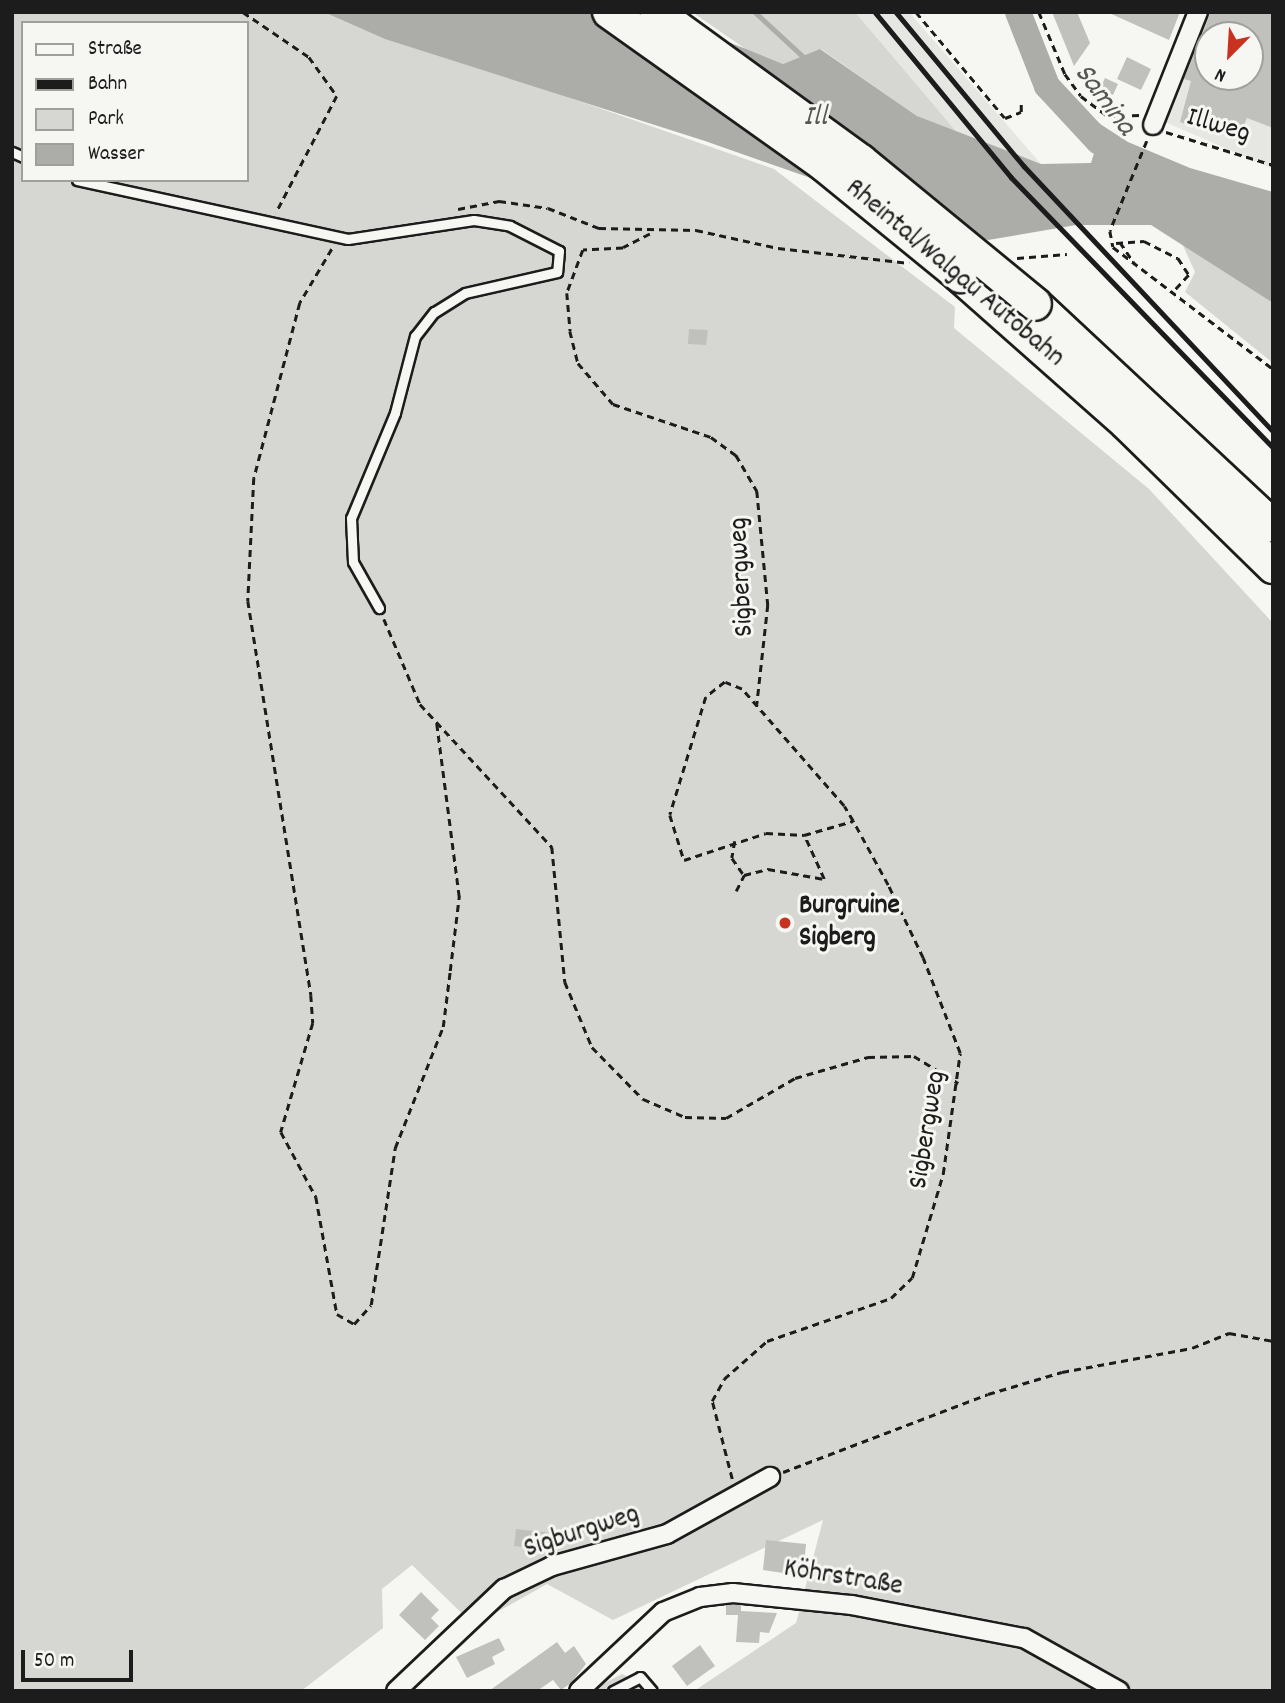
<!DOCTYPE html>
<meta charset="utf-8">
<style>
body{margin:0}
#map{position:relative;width:1285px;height:1703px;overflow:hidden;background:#f6f6f2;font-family:Dekko,sans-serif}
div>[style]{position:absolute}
.built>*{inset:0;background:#e6e6e2}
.green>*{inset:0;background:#d6d6d2}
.water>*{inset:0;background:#acaca9}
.stream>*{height:4.5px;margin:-2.25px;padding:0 2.25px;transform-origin:2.25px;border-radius:2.25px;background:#acaca9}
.river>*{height:26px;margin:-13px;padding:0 13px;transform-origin:13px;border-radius:13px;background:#acaca9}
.building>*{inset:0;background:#c0c0bd}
.path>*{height:2.5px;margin-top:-1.25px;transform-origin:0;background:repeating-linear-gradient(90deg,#1c1c1c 0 7px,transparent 0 12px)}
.roads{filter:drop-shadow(2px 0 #1c1c1c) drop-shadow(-2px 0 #1c1c1c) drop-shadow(0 2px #1c1c1c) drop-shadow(0 -2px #1c1c1c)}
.lane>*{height:9px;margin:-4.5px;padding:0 4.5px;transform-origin:4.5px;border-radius:4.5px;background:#f6f6f2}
.street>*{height:18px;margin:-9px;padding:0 9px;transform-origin:9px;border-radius:9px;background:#f6f6f2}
.highway>*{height:32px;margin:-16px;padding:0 16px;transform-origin:16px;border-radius:16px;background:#f6f6f2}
.rail>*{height:4.5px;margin:-2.25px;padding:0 2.25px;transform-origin:2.25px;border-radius:2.25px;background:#1c1c1c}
.bridges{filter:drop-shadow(2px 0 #1c1c1c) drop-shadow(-2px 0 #1c1c1c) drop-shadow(0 2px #1c1c1c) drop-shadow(0 -2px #1c1c1c)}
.highway-bridge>*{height:32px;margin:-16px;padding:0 16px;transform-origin:16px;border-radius:16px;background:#f6f6f2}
.dots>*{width:19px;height:19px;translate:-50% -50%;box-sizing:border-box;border:4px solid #f6f6f2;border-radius:50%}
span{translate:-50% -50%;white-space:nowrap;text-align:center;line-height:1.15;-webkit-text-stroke:6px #f6f6f2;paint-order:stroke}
.street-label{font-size:28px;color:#1c1c1c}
.poi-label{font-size:28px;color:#1c1c1c;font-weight:700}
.left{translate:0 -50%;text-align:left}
.water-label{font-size:30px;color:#565654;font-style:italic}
.frame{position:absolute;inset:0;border:14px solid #1c1c1c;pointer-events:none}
.legend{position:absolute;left:21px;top:21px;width:228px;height:161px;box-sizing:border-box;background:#f6f6f2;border:2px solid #9f9f9c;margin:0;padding:9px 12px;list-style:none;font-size:21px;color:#1c1c1c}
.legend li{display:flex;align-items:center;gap:14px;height:35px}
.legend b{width:35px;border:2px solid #9f9f9c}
.north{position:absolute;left:1194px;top:21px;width:70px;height:70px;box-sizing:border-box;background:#f6f6f2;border:2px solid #9f9f9c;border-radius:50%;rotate:204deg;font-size:19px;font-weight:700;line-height:28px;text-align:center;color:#1c1c1c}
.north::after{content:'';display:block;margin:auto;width:24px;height:32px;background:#c8321e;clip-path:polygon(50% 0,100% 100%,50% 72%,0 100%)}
.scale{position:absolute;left:21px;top:1650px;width:112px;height:32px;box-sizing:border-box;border:4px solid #1c1c1c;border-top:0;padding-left:9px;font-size:21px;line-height:24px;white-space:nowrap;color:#1c1c1c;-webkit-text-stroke:5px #f6f6f2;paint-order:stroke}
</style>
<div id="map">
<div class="built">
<div style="clip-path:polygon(855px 12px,909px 12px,1041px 164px,961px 137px)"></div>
<div style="clip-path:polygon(evenodd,1207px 12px,1273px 12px,1273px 169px,1165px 122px,1207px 12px,1208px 35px,1250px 35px,1250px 77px,1208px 77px,1208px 35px)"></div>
</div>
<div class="green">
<div style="clip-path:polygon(evenodd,12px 12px,324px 12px,774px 169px,955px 307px,954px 328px,1149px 489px,1273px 623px,1273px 1691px,694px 1691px,796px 1623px,823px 1520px,613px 1620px,547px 1584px,474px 1625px,412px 1565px,382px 1589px,383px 1628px,301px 1691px,12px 1691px,12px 12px,23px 23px,247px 23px,247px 180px,23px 180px,23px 23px)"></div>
<div style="clip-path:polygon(692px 12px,855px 12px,961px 137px,917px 116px,821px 49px,783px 64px,747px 50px)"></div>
<div style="clip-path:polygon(1181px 241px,1273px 303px,1273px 363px,1185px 292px,1195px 272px)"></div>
<div style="clip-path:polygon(622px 1674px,660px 1691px,589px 1691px)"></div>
</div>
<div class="water">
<div style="clip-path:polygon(324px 12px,654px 12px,783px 64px,820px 49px,917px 116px,1041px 164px,1091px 163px,1095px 150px,1075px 125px,1083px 113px,1128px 142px,1190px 168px,1273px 192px,1273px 303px,1151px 225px,1076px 225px,988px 240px,705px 141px,385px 39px)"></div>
</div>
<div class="stream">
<div style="left:755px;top:12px;width:69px;rotate:42.7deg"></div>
</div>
<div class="river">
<div style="left:1018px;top:12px;width:79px;rotate:68.6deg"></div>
<div style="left:1047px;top:86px;width:76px;rotate:47.1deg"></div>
</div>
<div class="building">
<div style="clip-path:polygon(1052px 12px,1077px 12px,1090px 43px,1074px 66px)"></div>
<div style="clip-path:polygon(1107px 12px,1180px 12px,1169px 40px)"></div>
<div style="clip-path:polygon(evenodd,1211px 12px,1273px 12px,1273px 128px,1247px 118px,1240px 134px,1197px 116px,1193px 127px,1180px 122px,1191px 81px,1184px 79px,1211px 12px,1208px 35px,1250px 35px,1250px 77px,1208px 77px,1208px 35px)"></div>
<div style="clip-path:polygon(1127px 57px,1151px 69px,1141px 90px,1117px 79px)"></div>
<div style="clip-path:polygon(1105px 78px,1118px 84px,1113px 95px,1100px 89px)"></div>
<div style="clip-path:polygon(689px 329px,708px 330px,706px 345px,688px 344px)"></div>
<div style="clip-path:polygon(516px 1529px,552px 1533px,551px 1550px,514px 1546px)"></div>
<div style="clip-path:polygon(766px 1540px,806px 1544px,803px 1576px,763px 1570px)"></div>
<div style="clip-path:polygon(421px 1592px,439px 1610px,431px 1618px,439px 1626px,425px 1640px,399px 1615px)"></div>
<div style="clip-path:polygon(726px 1605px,741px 1605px,741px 1611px,777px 1613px,769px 1633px,760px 1632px,759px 1643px,736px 1642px,738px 1615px,726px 1615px)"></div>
<div style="clip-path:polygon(499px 1638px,505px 1650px,492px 1657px,495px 1664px,467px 1678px,456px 1657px)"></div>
<div style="clip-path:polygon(557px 1642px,565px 1653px,574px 1646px,586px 1664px,571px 1683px,561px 1690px,553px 1680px,537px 1691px,489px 1691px)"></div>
<div style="clip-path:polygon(700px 1645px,715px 1666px,687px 1686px,672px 1666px)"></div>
</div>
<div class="path">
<div style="left:243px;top:12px;width:80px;rotate:34.3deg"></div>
<div style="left:309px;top:57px;width:48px;rotate:54.3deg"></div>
<div style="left:337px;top:96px;width:132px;rotate:117.5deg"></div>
<div style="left:916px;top:12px;width:138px;rotate:50deg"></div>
<div style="left:1005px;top:118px;width:17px;rotate:-21deg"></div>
<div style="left:1021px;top:112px;width:10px;rotate:-90deg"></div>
<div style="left:1039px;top:12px;width:67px;rotate:67.2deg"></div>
<div style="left:1065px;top:74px;width:27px;rotate:54deg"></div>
<div style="left:1081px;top:96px;width:34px;rotate:37deg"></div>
<div style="left:1108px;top:116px;width:32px;rotate:-2deg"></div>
<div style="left:1166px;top:132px;width:112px;rotate:17.1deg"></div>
<div style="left:1147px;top:141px;width:97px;rotate:112.3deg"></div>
<div style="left:1110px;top:231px;width:16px;rotate:79deg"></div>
<div style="left:1113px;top:247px;width:201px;rotate:37.3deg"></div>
<div style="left:458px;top:209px;width:42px;rotate:-11deg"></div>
<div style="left:499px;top:201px;width:49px;rotate:8.1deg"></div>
<div style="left:548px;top:208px;width:55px;rotate:21.4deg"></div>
<div style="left:599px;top:228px;width:97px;rotate:1.2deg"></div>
<div style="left:696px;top:230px;width:84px;rotate:12.4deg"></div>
<div style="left:778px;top:248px;width:132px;rotate:6.5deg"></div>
<div style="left:650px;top:234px;width:30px;rotate:153deg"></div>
<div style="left:623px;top:248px;width:40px;rotate:177.1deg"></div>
<div style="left:583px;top:250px;width:46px;rotate:110.4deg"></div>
<div style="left:567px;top:293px;width:38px;rotate:85deg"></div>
<div style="left:570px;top:331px;width:33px;rotate:76deg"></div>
<div style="left:578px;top:363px;width:54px;rotate:49.5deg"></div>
<div style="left:613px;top:404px;width:103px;rotate:18.6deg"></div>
<div style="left:711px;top:437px;width:31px;rotate:36deg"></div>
<div style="left:736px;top:455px;width:42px;rotate:59.7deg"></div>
<div style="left:757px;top:491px;width:115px;rotate:84.5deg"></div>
<div style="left:768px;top:605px;width:100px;rotate:96.3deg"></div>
<div style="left:1120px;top:242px;width:27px;rotate:56deg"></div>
<div style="left:1116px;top:243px;width:28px;rotate:-4deg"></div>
<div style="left:1144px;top:241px;width:38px;rotate:27deg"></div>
<div style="left:1178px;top:258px;width:20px;rotate:57deg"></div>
<div style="left:1189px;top:275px;width:22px;rotate:133deg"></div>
<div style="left:332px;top:249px;width:63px;rotate:120.7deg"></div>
<div style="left:300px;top:303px;width:181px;rotate:104.7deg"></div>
<div style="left:254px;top:478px;width:123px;rotate:92.8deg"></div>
<div style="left:248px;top:601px;width:399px;rotate:80.9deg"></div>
<div style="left:311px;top:995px;width:28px;rotate:86deg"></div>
<div style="left:313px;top:1023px;width:114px;rotate:106.4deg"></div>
<div style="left:281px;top:1132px;width:74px;rotate:61.7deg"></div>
<div style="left:316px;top:1197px;width:119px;rotate:79.8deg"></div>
<div style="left:337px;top:1314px;width:20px;rotate:30deg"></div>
<div style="left:354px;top:1324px;width:25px;rotate:-48deg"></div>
<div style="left:371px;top:1305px;width:159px;rotate:-81.3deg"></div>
<div style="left:395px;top:1148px;width:130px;rotate:-68.4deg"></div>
<div style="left:443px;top:1027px;width:56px;rotate:-82.9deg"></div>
<div style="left:450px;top:971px;width:75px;rotate:-83.1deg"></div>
<div style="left:459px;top:897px;width:179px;rotate:-97.4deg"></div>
<div style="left:1017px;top:258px;width:50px;rotate:-4.6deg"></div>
<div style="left:384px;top:619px;width:92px;rotate:67deg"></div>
<div style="left:420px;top:704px;width:195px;rotate:47.3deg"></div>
<div style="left:552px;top:847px;width:136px;rotate:84.5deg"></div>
<div style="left:565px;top:982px;width:70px;rotate:67.4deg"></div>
<div style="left:592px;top:1047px;width:73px;rotate:45.6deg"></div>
<div style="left:643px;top:1099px;width:46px;rotate:23.2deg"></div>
<div style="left:685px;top:1117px;width:41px;rotate:1.4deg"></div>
<div style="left:726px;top:1118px;width:80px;rotate:-30.1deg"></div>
<div style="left:795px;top:1078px;width:76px;rotate:-16deg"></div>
<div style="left:868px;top:1057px;width:46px;rotate:-1.2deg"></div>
<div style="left:914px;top:1056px;width:52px;rotate:31.5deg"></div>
<div style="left:735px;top:841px;width:17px;rotate:100deg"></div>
<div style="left:732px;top:858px;width:21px;rotate:55deg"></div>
<div style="left:744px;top:875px;width:25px;rotate:-14deg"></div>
<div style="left:768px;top:869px;width:57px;rotate:10.1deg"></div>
<div style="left:824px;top:879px;width:48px;rotate:-114.4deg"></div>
<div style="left:736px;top:891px;width:18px;rotate:-63deg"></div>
<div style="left:783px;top:1472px;width:219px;rotate:-20.8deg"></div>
<div style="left:988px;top:1394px;width:77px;rotate:-16.6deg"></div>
<div style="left:1062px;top:1372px;width:132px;rotate:-10.5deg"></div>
<div style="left:1192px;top:1348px;width:40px;rotate:-22deg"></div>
<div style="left:1229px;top:1333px;width:45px;rotate:10.3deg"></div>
<div style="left:732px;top:1479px;width:81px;rotate:-104.4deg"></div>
<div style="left:712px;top:1401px;width:25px;rotate:-61deg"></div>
<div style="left:724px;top:1379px;width:57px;rotate:-41.5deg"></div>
<div style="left:767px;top:1341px;width:131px;rotate:-19.1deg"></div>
<div style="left:891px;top:1298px;width:29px;rotate:-44deg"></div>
<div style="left:912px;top:1278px;width:109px;rotate:-73.4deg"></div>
<div style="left:943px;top:1174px;width:122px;rotate:-82deg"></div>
<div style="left:960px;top:1053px;width:102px;rotate:-111.3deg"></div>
<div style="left:923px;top:958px;width:81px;rotate:-115.6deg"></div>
<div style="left:888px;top:885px;width:73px;rotate:-118.7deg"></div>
<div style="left:853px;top:821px;width:17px;rotate:-121deg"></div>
<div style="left:844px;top:806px;width:155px;rotate:-131.1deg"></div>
<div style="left:742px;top:689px;width:18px;rotate:-158deg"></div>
<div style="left:725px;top:682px;width:24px;rotate:142deg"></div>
<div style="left:706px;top:697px;width:123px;rotate:107deg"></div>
<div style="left:670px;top:815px;width:47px;rotate:72.7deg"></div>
<div style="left:684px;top:860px;width:86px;rotate:-18.2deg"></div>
<div style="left:766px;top:833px;width:38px;rotate:3deg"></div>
<div style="left:804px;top:835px;width:51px;rotate:-15.9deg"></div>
</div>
<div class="roads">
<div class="lane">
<div style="left:12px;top:152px;width:12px;rotate:24deg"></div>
<div style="left:77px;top:180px;width:277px;rotate:12.3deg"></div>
<div style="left:348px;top:239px;width:127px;rotate:-8.6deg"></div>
<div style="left:474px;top:220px;width:36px;rotate:9deg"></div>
<div style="left:510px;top:226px;width:55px;rotate:27deg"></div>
<div style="left:559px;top:251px;width:21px;rotate:95deg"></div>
<div style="left:557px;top:272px;width:94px;rotate:167.1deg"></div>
<div style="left:465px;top:293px;width:36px;rotate:148deg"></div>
<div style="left:434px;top:312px;width:31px;rotate:128deg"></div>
<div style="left:415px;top:336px;width:80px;rotate:104.6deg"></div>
<div style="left:395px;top:413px;width:114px;rotate:112.7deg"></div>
<div style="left:351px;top:518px;width:44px;rotate:87.4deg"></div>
<div style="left:353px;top:562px;width:53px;rotate:60.5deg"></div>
<div style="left:613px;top:1691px;width:30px;rotate:-27deg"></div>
<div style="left:640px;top:1677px;width:18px;rotate:49deg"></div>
</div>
<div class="street">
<div style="left:1153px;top:125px;width:122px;rotate:-68.3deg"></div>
<div style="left:396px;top:1691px;width:149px;rotate:-43.4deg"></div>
<div style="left:504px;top:1589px;width:53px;rotate:-25.6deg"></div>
<div style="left:552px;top:1566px;width:119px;rotate:-15.5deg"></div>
<div style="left:667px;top:1534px;width:118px;rotate:-29deg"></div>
<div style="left:579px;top:1691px;width:115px;rotate:-43.2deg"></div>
<div style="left:663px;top:1612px;width:40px;rotate:-22deg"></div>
<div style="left:700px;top:1597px;width:33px;rotate:-7deg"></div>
<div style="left:733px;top:1593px;width:120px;rotate:5.8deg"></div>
<div style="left:852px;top:1605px;width:175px;rotate:10.9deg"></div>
<div style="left:1024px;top:1638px;width:109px;rotate:29.2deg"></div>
</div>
<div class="highway">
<div style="left:960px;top:276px;width:222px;rotate:41.5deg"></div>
<div style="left:1126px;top:423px;width:206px;rotate:44.4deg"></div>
<div style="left:1035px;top:304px;width:325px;rotate:43deg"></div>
</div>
</div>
<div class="rail">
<div style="left:875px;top:12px;width:214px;rotate:50.5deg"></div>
<div style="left:1011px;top:177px;width:376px;rotate:45.9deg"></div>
<div style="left:896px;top:12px;width:200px;rotate:50.3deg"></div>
<div style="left:1024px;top:166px;width:364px;rotate:46.8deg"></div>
</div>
<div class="bridges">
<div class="highway-bridge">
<div style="left:609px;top:12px;width:264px;rotate:35.4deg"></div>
<div style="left:824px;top:165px;width:176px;rotate:39.2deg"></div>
<div style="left:656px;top:12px;width:253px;rotate:36deg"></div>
<div style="left:861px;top:161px;width:225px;rotate:39.4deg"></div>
</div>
</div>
<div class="dots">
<div style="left:785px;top:923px;background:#c8321e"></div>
</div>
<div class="street-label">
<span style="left:1218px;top:127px;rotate:16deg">Illweg</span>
<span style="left:954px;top:274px;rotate:40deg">Rheintal/Walgau Autobahn</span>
<span style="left:743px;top:577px;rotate:-93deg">Sigbergweg</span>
<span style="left:929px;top:1130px;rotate:-81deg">Sigbergweg</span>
<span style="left:582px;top:1533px;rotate:-18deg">Sigburgweg</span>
<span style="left:843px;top:1579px;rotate:9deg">Köhrstraße</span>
</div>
<div class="poi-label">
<span class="left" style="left:799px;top:923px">Burgruine<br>Sigberg</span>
</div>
<div class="water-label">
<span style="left:1103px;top:101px;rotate:53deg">Samina</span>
<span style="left:815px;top:119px">Ill</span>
</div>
<div class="frame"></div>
<ul class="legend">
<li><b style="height:9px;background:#f6f6f2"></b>Straße</li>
<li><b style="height:9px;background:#1c1c1c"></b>Bahn</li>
<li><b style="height:19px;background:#d6d6d2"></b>Park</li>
<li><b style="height:19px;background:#acaca9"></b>Wasser</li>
</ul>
<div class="north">N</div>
<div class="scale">50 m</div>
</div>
